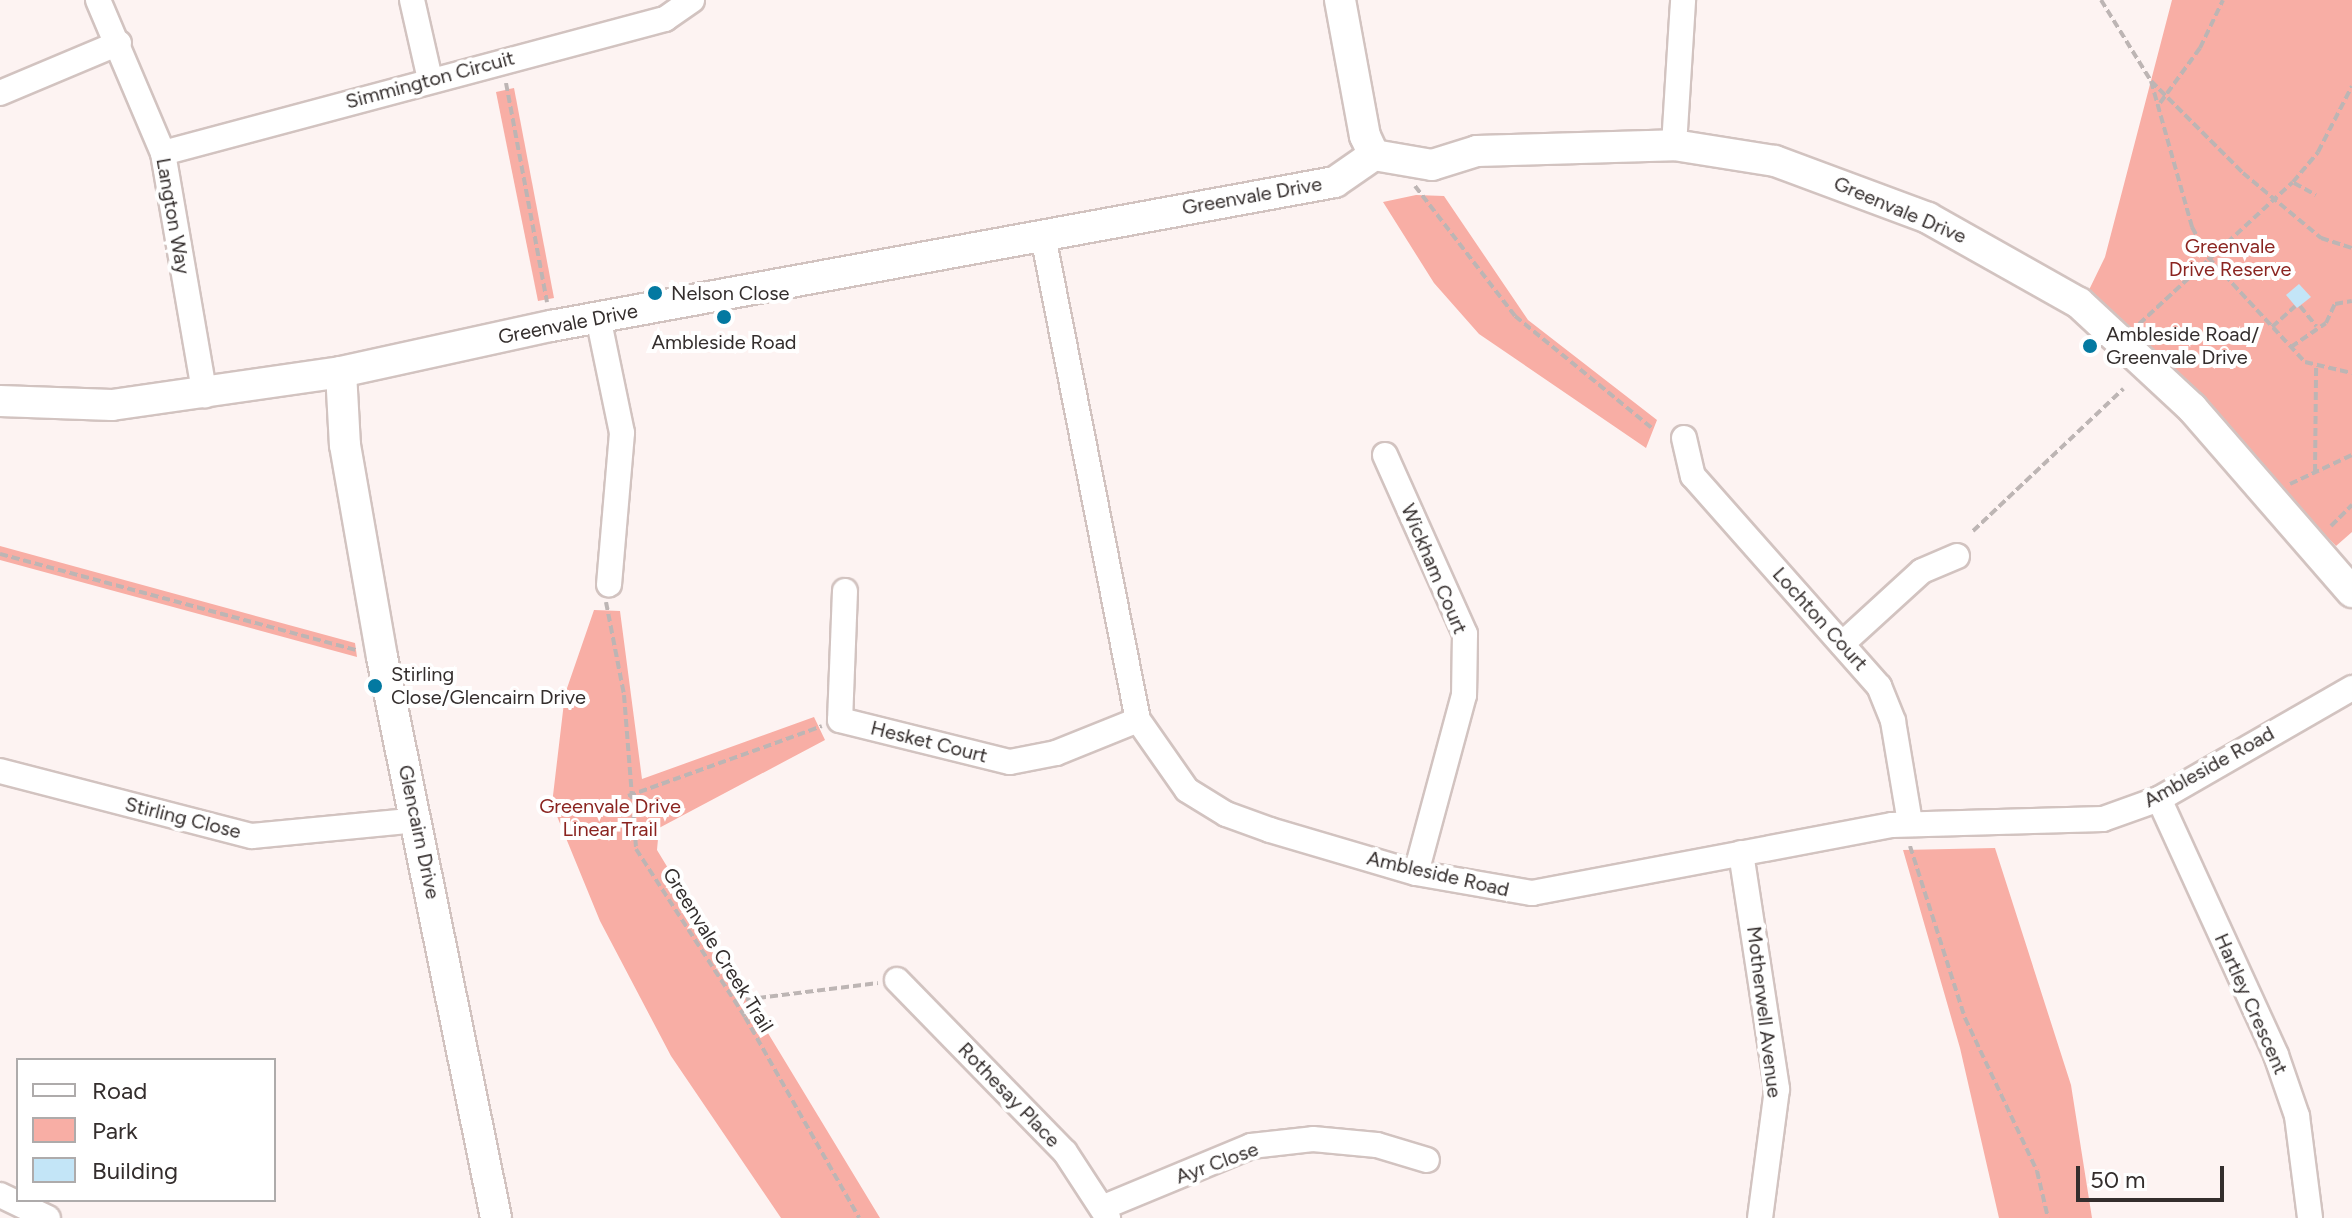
<!DOCTYPE html>
<style>
body{margin:0}
#map{position:relative;width:2352px;height:1218px;overflow:hidden;background:#fdf3f2;font-family:Figtree,sans-serif}
div>[style]{position:absolute}
.green>*{inset:0;background:#f8aea5}
.building>*{inset:0;background:#c3e5f7}
.path>*{height:4px;margin-top:-2px;transform-origin:0;background:repeating-linear-gradient(90deg,#bdb5b4 0 8px,transparent 0 12px)}
.roads{filter:drop-shadow(2px 0 #d2c3c0) drop-shadow(-2px 0 #d2c3c0) drop-shadow(0 2px #d2c3c0) drop-shadow(0 -2px #d2c3c0)}
.minor>*{height:24px;margin:-12px;padding:0 12px;transform-origin:12px;border-radius:12px;background:#fff}
.tertiary>*{height:30px;margin:-15px;padding:0 15px;transform-origin:15px;border-radius:15px;background:#fff}
.dots>*{width:22px;height:22px;translate:-50% -50%;box-sizing:border-box;border:4px solid #fff;border-radius:50%}
span{translate:-50% -50%;white-space:nowrap;text-align:center;line-height:1.15;-webkit-text-stroke:8px #fff;paint-order:stroke}
.street-label{font-size:20px;color:#342e2d}
.park-label{font-size:20px;color:#8b2521}
.poi-label{font-size:20px;color:#342e2d}
.left{translate:0 -50%;text-align:left}
.legend{position:absolute;left:16px;top:1058px;width:260px;height:144px;box-sizing:border-box;background:#fff;border:2px solid #aeabab;margin:0;padding:10px 14px;list-style:none;font-size:24px;color:#342e2d}
.legend li{display:flex;align-items:center;gap:16px;height:40px}
.legend b{width:40px;border:2px solid #aeabab}
.scale{position:absolute;left:2076px;top:1166px;width:148px;height:36px;box-sizing:border-box;border:4px solid #342e2d;border-top:0;padding-left:10px;font-size:24px;line-height:28px;white-space:nowrap;color:#342e2d;-webkit-text-stroke:6px #fff;paint-order:stroke}
</style>
<div id="map">
<div class="green">
<div style="clip-path:polygon(2172px 0,2352px 0,2352px 532px,2336px 546px,2088px 292px,2105px 257px)"></div>
<div style="clip-path:polygon(514px 88px,554px 298px,538px 301px,496px 92px)"></div>
<div style="clip-path:polygon(1416px 195px,1444px 196px,1528px 320px,1657px 420px,1646px 448px,1479px 334px,1434px 283px,1383px 202px)"></div>
<div style="clip-path:polygon(0 546px,355px 643px,357px 657px,0 560px)"></div>
<div style="clip-path:polygon(594px 610px,620px 611px,642px 779px,814px 717px,825px 740px,659px 828px,657px 850px,880px 1218px,781px 1218px,671px 1056px,600px 921px,552px 804px,565px 694px)"></div>
<div style="clip-path:polygon(1995px 848px,2071px 1085px,2092px 1218px,1999px 1218px,1960px 1048px,1903px 850px)"></div>
</div>
<div class="building">
<div style="clip-path:polygon(2299px 284px,2311px 297px,2297px 308px,2286px 295px)"></div>
</div>
<div class="path">
<div style="left:2101px;top:0;width:95px;rotate:58.3deg"></div>
<div style="left:2151px;top:81px;width:130px;rotate:45deg"></div>
<div style="left:2243px;top:173px;width:102px;rotate:39.8deg"></div>
<div style="left:2321px;top:238px;width:33px;rotate:18deg"></div>
<div style="left:2151px;top:81px;width:152px;rotate:74.3deg"></div>
<div style="left:2192px;top:227px;width:34px;rotate:62deg"></div>
<div style="left:2208px;top:257px;width:143px;rotate:47.3deg"></div>
<div style="left:2305px;top:362px;width:48px;rotate:13.2deg"></div>
<div style="left:506px;top:83px;width:223px;rotate:79.4deg"></div>
<div style="left:2160px;top:103px;width:68px;rotate:-54deg"></div>
<div style="left:2200px;top:48px;width:53px;rotate:-64.4deg"></div>
<div style="left:2294px;top:183px;width:25px;rotate:29deg"></div>
<div style="left:1415px;top:186px;width:164px;rotate:52.4deg"></div>
<div style="left:1515px;top:316px;width:178px;rotate:39.3deg"></div>
<div style="left:2300px;top:306px;width:26px;rotate:51deg"></div>
<div style="left:2139px;top:324px;width:209px;rotate:-42.7deg"></div>
<div style="left:2293px;top:182px;width:39px;rotate:-50deg"></div>
<div style="left:2318px;top:152px;width:74px;rotate:-62.7deg"></div>
<div style="left:2272px;top:327px;width:31px;rotate:-42deg"></div>
<div style="left:2291px;top:347px;width:42px;rotate:-34.4deg"></div>
<div style="left:2326px;top:323px;width:21px;rotate:-65deg"></div>
<div style="left:2335px;top:304px;width:17px;rotate:-10deg"></div>
<div style="left:2315px;top:472px;width:104px;rotate:-89.4deg"></div>
<div style="left:2290px;top:484px;width:68px;rotate:-25.1deg"></div>
<div style="left:2331px;top:526px;width:30px;rotate:-45deg"></div>
<div style="left:1973px;top:531px;width:207px;rotate:-43.4deg"></div>
<div style="left:0;top:554px;width:370px;rotate:15.1deg"></div>
<div style="left:606px;top:602px;width:95px;rotate:79deg"></div>
<div style="left:624px;top:695px;width:154px;rotate:85.5deg"></div>
<div style="left:636px;top:849px;width:200px;rotate:57deg"></div>
<div style="left:745px;top:1017px;width:231px;rotate:60.4deg"></div>
<div style="left:628px;top:796px;width:206px;rotate:-19.8deg"></div>
<div style="left:1910px;top:846px;width:181px;rotate:72.3deg"></div>
<div style="left:1965px;top:1018px;width:169px;rotate:64.8deg"></div>
<div style="left:2037px;top:1171px;width:48px;rotate:76.8deg"></div>
<div style="left:734px;top:1001px;width:145px;rotate:-7.1deg"></div>
</div>
<div class="roads">
<div class="minor">
<div style="left:98px;top:0;width:166px;rotate:67deg"></div>
<div style="left:163px;top:153px;width:246px;rotate:80.2deg"></div>
<div style="left:412px;top:0;width:81px;rotate:77.2deg"></div>
<div style="left:0;top:93px;width:129px;rotate:-22.8deg"></div>
<div style="left:1674px;top:145px;width:145px;rotate:-86.4deg"></div>
<div style="left:163px;top:153px;width:520px;rotate:-14.95deg"></div>
<div style="left:665px;top:19px;width:33px;rotate:-35deg"></div>
<div style="left:1043px;top:236px;width:493px;rotate:78.9deg"></div>
<div style="left:1138px;top:720px;width:85px;rotate:55deg"></div>
<div style="left:1187px;top:790px;width:46px;rotate:31.6deg"></div>
<div style="left:1226px;top:814px;width:47px;rotate:20deg"></div>
<div style="left:1270px;top:830px;width:152px;rotate:16.4deg"></div>
<div style="left:1416px;top:873px;width:118px;rotate:9.8deg"></div>
<div style="left:1532px;top:893px;width:366px;rotate:-10.7deg"></div>
<div style="left:1892px;top:825px;width:211px;rotate:-1.6deg"></div>
<div style="left:2103px;top:819px;width:59px;rotate:-19.7deg"></div>
<div style="left:2159px;top:799px;width:223px;rotate:-29.9deg"></div>
<div style="left:598px;top:317px;width:118px;rotate:78.3deg"></div>
<div style="left:622px;top:433px;width:152px;rotate:94.9deg"></div>
<div style="left:1684px;top:438px;width:39px;rotate:77deg"></div>
<div style="left:1693px;top:476px;width:281px;rotate:48.5deg"></div>
<div style="left:1879px;top:686px;width:38px;rotate:68deg"></div>
<div style="left:1893px;top:721px;width:103px;rotate:80.5deg"></div>
<div style="left:1385px;top:455px;width:196px;rotate:65.9deg"></div>
<div style="left:1465px;top:634px;width:61px;rotate:90.9deg"></div>
<div style="left:1464px;top:695px;width:184px;rotate:105.1deg"></div>
<div style="left:845px;top:591px;width:129px;rotate:92.2deg"></div>
<div style="left:840px;top:720px;width:175px;rotate:13.9deg"></div>
<div style="left:1010px;top:762px;width:47px;rotate:-11.1deg"></div>
<div style="left:1056px;top:753px;width:88px;rotate:-21.9deg"></div>
<div style="left:1842px;top:644px;width:108px;rotate:-42.4deg"></div>
<div style="left:1922px;top:571px;width:38px;rotate:-23deg"></div>
<div style="left:0;top:771px;width:260px;rotate:14.5deg"></div>
<div style="left:252px;top:836px;width:166px;rotate:-5.5deg"></div>
<div style="left:2159px;top:799px;width:281px;rotate:65.4deg"></div>
<div style="left:2276px;top:1055px;width:65px;rotate:71deg"></div>
<div style="left:2297px;top:1116px;width:103px;rotate:82.7deg"></div>
<div style="left:1741px;top:853px;width:239px;rotate:81.3deg"></div>
<div style="left:1777px;top:1089px;width:130px;rotate:97.5deg"></div>
<div style="left:897px;top:980px;width:240px;rotate:45.7deg"></div>
<div style="left:1065px;top:1152px;width:79px;rotate:56.9deg"></div>
<div style="left:0;top:1195px;width:53px;rotate:25.6deg"></div>
<div style="left:1104px;top:1207px;width:159px;rotate:-22.5deg"></div>
<div style="left:1251px;top:1146px;width:62px;rotate:-6.4deg"></div>
<div style="left:1313px;top:1139px;width:64px;rotate:5.4deg"></div>
<div style="left:1377px;top:1145px;width:52px;rotate:16.7deg"></div>
</div>
<div class="tertiary">
<div style="left:1340px;top:0;width:138px;rotate:79.6deg"></div>
<div style="left:1365px;top:136px;width:21px;rotate:65deg"></div>
<div style="left:1374px;top:155px;width:59px;rotate:9.8deg"></div>
<div style="left:1432px;top:165px;width:47px;rotate:-17.3deg"></div>
<div style="left:1477px;top:151px;width:197px;rotate:-1.7deg"></div>
<div style="left:1674px;top:145px;width:102px;rotate:9deg"></div>
<div style="left:1775px;top:161px;width:163px;rotate:20.4deg"></div>
<div style="left:1928px;top:218px;width:173px;rotate:29.4deg"></div>
<div style="left:2079px;top:303px;width:154px;rotate:42.9deg"></div>
<div style="left:2192px;top:408px;width:244px;rotate:49deg"></div>
<div style="left:341px;top:372px;width:73px;rotate:86.9deg"></div>
<div style="left:345px;top:445px;width:215px;rotate:80.1deg"></div>
<div style="left:382px;top:657px;width:572px;rotate:78.51deg"></div>
<div style="left:0;top:401px;width:112px;rotate:2deg"></div>
<div style="left:112px;top:405px;width:231px;rotate:-8.2deg"></div>
<div style="left:341px;top:372px;width:215px;rotate:-12.4deg"></div>
<div style="left:551px;top:326px;width:797px;rotate:-10.41deg"></div>
<div style="left:1335px;top:182px;width:47px;rotate:-34.7deg"></div>
</div>
</div>
<div class="dots">
<div style="left:655px;top:293px;background:#0379a1"></div>
<div style="left:724px;top:317px;background:#0379a1"></div>
<div style="left:2090px;top:346px;background:#0379a1"></div>
<div style="left:375px;top:686px;background:#0379a1"></div>
</div>
<div class="street-label">
<span style="left:430px;top:80px;rotate:-15deg">Simmington Circuit</span>
<span style="left:1252px;top:196px;rotate:-10deg">Greenvale Drive</span>
<span style="left:1900px;top:210px;rotate:23deg">Greenvale Drive</span>
<span style="left:173px;top:216px;rotate:80deg">Langton Way</span>
<span style="left:568px;top:324px;rotate:-11deg">Greenvale Drive</span>
<span style="left:1434px;top:569px;rotate:67deg">Wickham Court</span>
<span style="left:1820px;top:619px;rotate:48deg">Lochton Court</span>
<span style="left:929px;top:742px;rotate:14deg">Hesket Court</span>
<span style="left:2209px;top:767px;rotate:-29deg">Ambleside Road</span>
<span style="left:183px;top:818px;rotate:14deg">Stirling Close</span>
<span style="left:419px;top:832px;rotate:78deg">Glencairn Drive</span>
<span style="left:1438px;top:874px;rotate:13deg">Ambleside Road</span>
<span style="left:718px;top:950px;rotate:58deg">Greenvale Creek Trail</span>
<span style="left:2251px;top:1004px;rotate:66deg">Hartley Crescent</span>
<span style="left:1764px;top:1012px;rotate:83deg">Motherwell Avenue</span>
<span style="left:1009px;top:1095px;rotate:46deg">Rothesay Place</span>
<span style="left:1217px;top:1163px;rotate:-20deg">Ayr Close</span>
</div>
<div class="park-label">
<span style="left:2230px;top:258px">Greenvale<br>Drive Reserve</span>
<span style="left:610px;top:818px">Greenvale Drive<br>Linear Trail</span>
</div>
<div class="poi-label">
<span class="left" style="left:671px;top:293px">Nelson Close</span>
<span class="left" style="left:2106px;top:346px">Ambleside Road/<br>Greenvale Drive</span>
<span style="left:724px;top:342px">Ambleside Road</span>
<span class="left" style="left:391px;top:686px">Stirling<br>Close/Glencairn Drive</span>
</div>
<ul class="legend">
<li><b style="height:10px;background:#fff"></b>Road</li>
<li><b style="height:22px;background:#f8aea5"></b>Park</li>
<li><b style="height:22px;background:#c3e5f7"></b>Building</li>
</ul>
<div class="scale">50 m</div>
</div>
